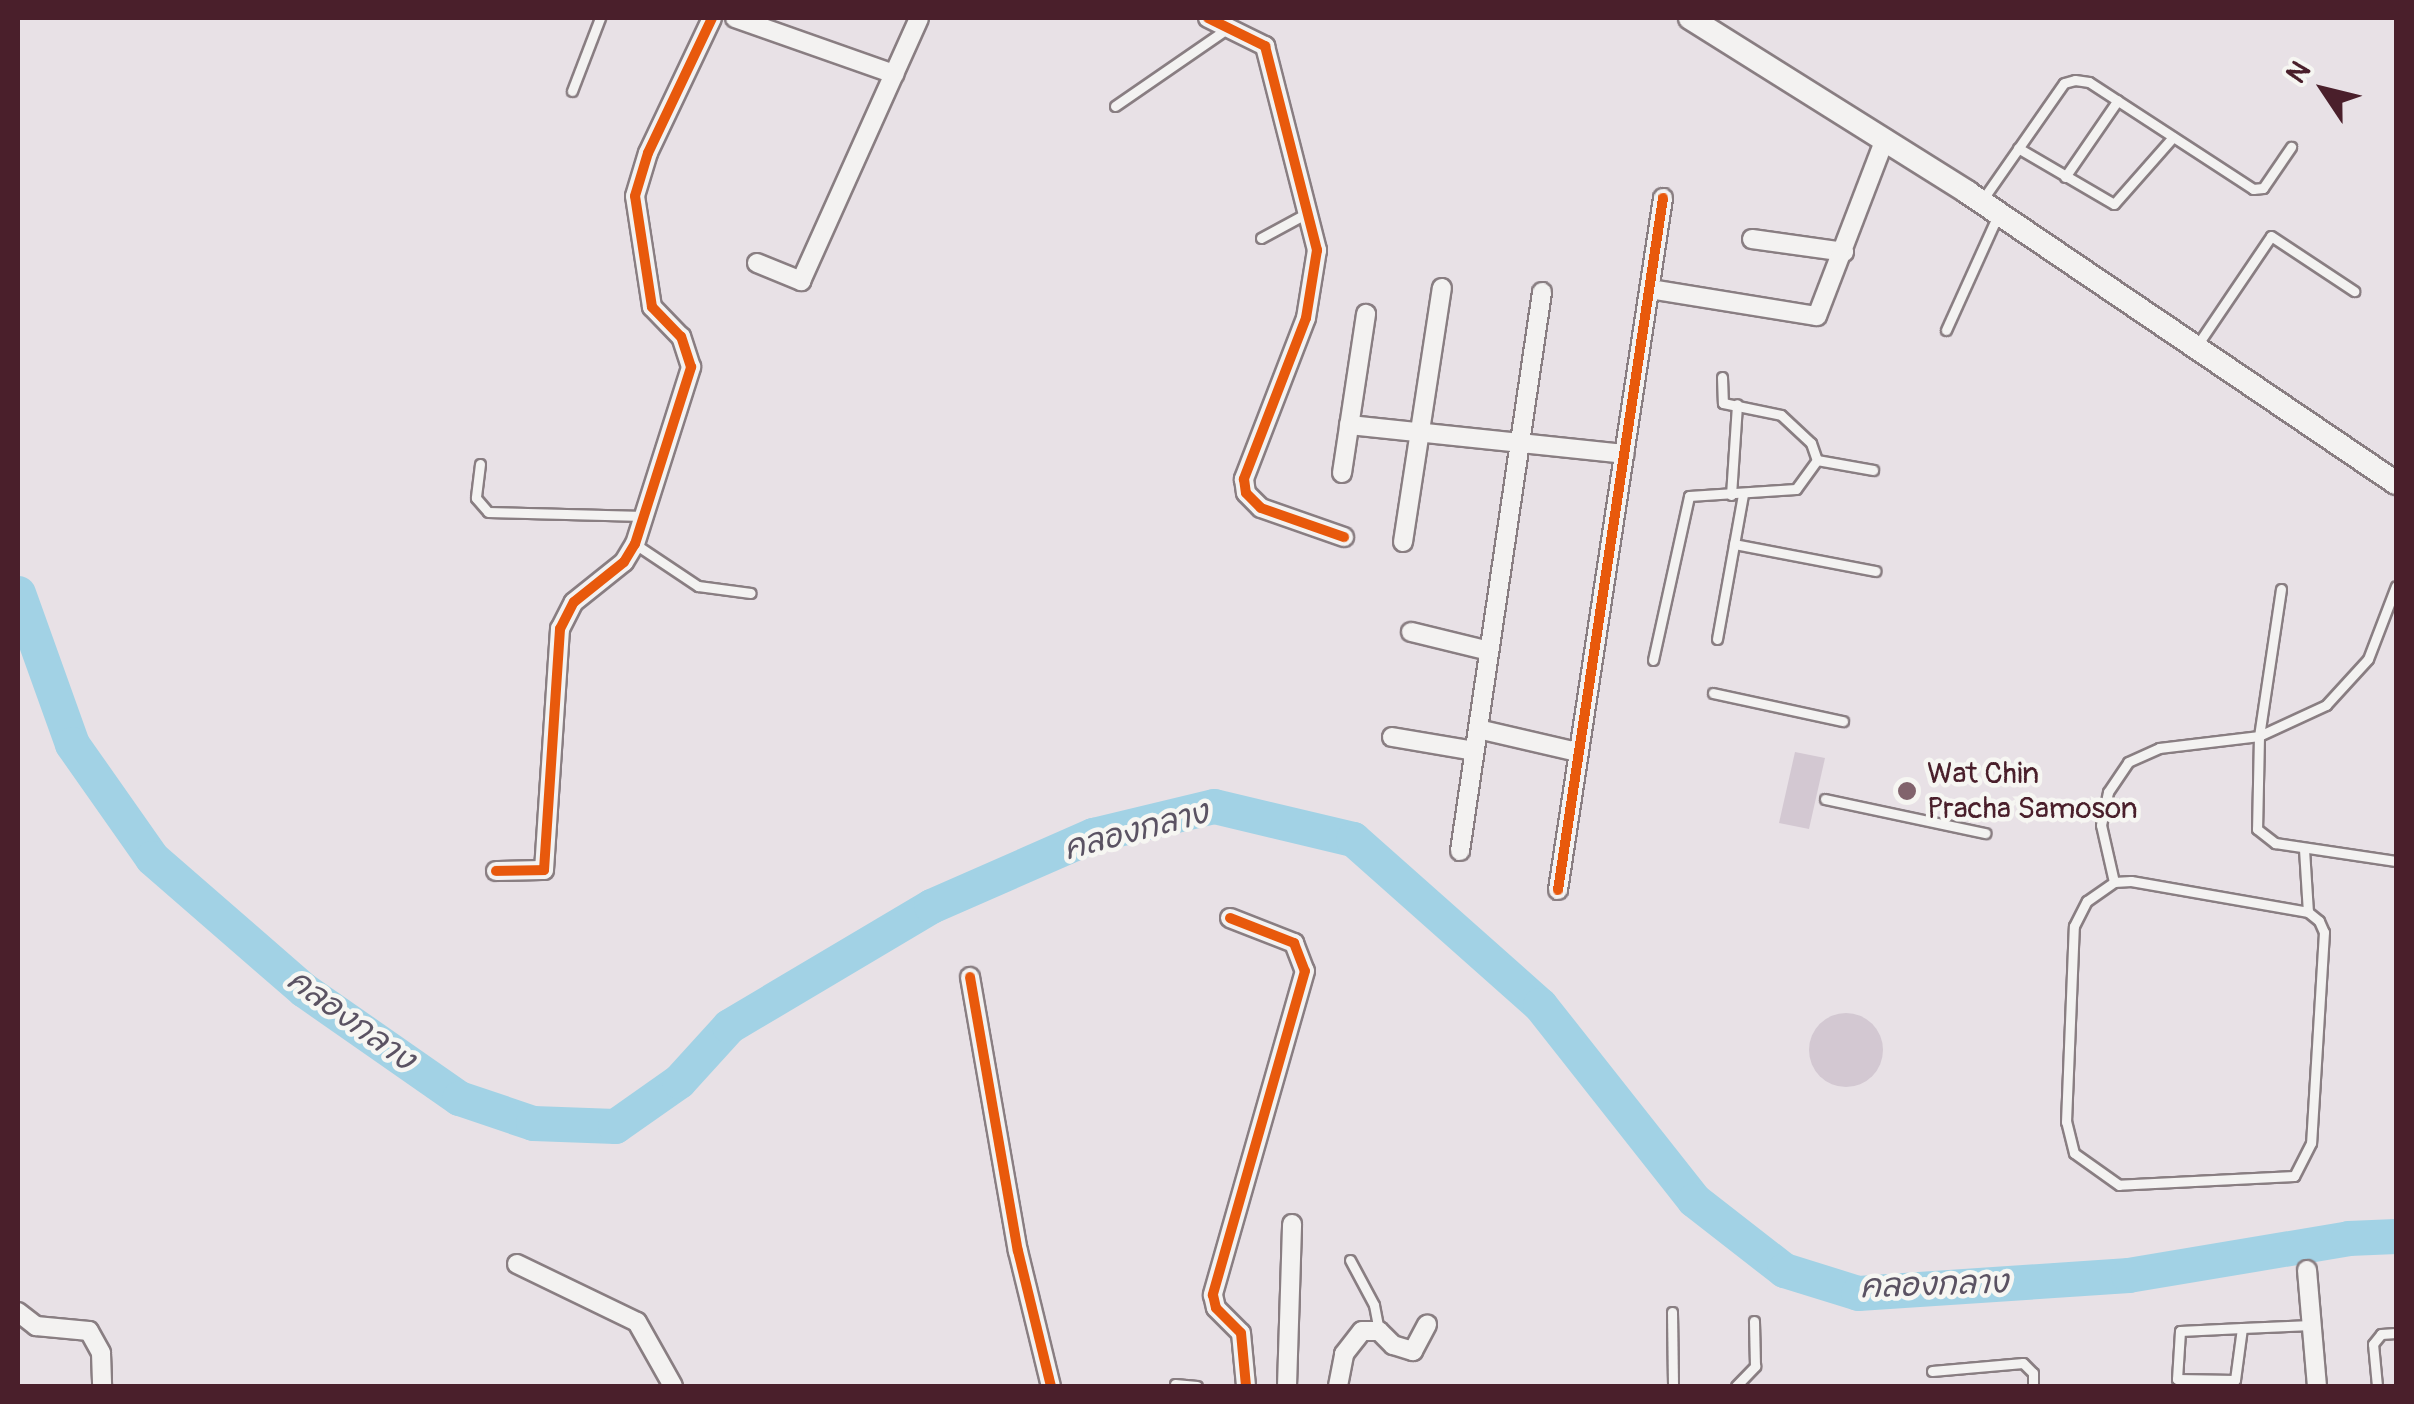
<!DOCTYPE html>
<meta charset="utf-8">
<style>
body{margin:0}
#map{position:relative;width:2414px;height:1404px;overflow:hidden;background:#e8e1e6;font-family:Pangolin,"Playpen Sans Thai",sans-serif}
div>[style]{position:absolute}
.river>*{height:35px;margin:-17.5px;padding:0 17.5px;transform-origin:17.5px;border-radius:17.5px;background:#a2d2e5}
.building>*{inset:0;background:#d3c8d2}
.round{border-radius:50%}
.roads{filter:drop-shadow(2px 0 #897e82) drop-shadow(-2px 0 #897e82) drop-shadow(0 2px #897e82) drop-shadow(0 -2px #897e82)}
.service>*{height:9px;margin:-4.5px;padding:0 4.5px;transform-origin:4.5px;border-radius:4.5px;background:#f3f2f1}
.minor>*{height:18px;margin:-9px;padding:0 9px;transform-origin:9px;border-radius:9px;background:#f3f2f1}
.secondary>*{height:22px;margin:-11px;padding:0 11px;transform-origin:11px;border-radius:11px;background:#f3f2f1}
.cycleway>*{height:10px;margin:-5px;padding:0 5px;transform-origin:5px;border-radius:5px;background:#e8590c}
.dots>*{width:28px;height:28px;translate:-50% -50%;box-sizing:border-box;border:5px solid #f6f6f2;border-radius:50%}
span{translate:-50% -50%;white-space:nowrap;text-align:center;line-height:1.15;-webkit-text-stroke:9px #f6f6f2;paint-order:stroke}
.poi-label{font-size:30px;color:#4a1f2b}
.left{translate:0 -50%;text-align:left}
.water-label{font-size:32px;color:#5b5363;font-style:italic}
.frame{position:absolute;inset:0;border:20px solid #4a1f2b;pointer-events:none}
.north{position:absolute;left:2274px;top:40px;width:100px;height:100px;-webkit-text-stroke:8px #f6f6f2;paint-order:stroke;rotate:305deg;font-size:28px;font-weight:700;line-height:40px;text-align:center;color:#4a1f2b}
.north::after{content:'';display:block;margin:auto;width:35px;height:45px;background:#4a1f2b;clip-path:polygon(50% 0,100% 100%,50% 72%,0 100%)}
</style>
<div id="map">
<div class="river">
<div style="left:18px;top:593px;width:160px;rotate:70.3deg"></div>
<div style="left:72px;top:744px;width:139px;rotate:54.9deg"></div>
<div style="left:152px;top:858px;width:201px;rotate:41deg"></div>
<div style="left:304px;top:990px;width:189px;rotate:34.9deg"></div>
<div style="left:459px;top:1098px;width:78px;rotate:18.7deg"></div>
<div style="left:533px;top:1123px;width:82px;rotate:2.1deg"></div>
<div style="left:615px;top:1126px;width:78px;rotate:-35.1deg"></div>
<div style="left:679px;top:1081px;width:74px;rotate:-47.7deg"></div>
<div style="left:729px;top:1026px;width:235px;rotate:-30.7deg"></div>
<div style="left:931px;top:906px;width:177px;rotate:-23.7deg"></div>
<div style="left:1093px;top:835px;width:124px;rotate:-13.5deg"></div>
<div style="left:1214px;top:806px;width:143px;rotate:13.4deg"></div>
<div style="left:1353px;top:839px;width:250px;rotate:41.6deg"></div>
<div style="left:1540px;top:1005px;width:248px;rotate:51.7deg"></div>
<div style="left:1694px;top:1200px;width:114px;rotate:37.9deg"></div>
<div style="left:1784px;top:1270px;width:77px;rotate:17.3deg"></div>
<div style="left:1858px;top:1293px;width:271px;rotate:-3.8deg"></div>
<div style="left:2128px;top:1275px;width:223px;rotate:-9.5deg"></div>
<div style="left:2348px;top:1238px;width:48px;rotate:-2.4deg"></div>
</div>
<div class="building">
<div style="clip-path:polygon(1795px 752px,1825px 758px,1809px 829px,1779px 823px)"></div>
<div class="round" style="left:1809px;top:1013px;width:74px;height:74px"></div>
</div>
<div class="roads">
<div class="service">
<div style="left:572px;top:91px;width:78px;rotate:-69deg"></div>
<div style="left:1115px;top:106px;width:137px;rotate:-34.6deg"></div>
<div style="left:2018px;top:148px;width:111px;rotate:30.3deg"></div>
<div style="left:2114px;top:204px;width:89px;rotate:-48.6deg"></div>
<div style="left:2065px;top:177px;width:93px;rotate:-55.5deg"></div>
<div style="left:1983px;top:199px;width:141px;rotate:-55.1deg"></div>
<div style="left:2064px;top:83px;width:11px;rotate:-15deg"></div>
<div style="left:2075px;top:80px;width:14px;rotate:8deg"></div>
<div style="left:2089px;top:82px;width:196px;rotate:33.1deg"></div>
<div style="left:2253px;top:189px;width:10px;rotate:-6deg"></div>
<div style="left:2263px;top:188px;width:50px;rotate:-55.7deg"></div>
<div style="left:1261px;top:238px;width:52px;rotate:-28.5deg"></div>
<div style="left:1946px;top:330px;width:126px;rotate:-65.7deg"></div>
<div style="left:2198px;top:344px;width:130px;rotate:-55.9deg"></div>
<div style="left:2271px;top:236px;width:100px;rotate:33.5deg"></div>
<div style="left:1722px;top:377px;width:26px;rotate:88deg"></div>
<div style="left:1723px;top:403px;width:59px;rotate:11.7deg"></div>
<div style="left:1781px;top:415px;width:41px;rotate:43deg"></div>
<div style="left:1811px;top:443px;width:18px;rotate:71deg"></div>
<div style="left:480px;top:464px;width:34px;rotate:97deg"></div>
<div style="left:476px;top:498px;width:18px;rotate:49deg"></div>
<div style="left:488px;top:512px;width:156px;rotate:1.5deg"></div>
<div style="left:1731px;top:495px;width:91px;rotate:-86.2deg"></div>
<div style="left:635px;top:544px;width:76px;rotate:33.7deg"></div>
<div style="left:698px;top:586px;width:53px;rotate:7.5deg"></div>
<div style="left:1734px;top:544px;width:144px;rotate:10.8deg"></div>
<div style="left:2281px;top:589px;width:149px;rotate:98.5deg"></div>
<div style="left:2259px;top:736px;width:93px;rotate:91.2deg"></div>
<div style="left:2257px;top:829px;width:23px;rotate:38deg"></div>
<div style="left:2275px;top:843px;width:122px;rotate:8.5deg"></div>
<div style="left:1717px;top:639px;width:146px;rotate:-79.8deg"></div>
<div style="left:1653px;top:660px;width:168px;rotate:-77.6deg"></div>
<div style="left:1689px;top:496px;width:107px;rotate:-3.7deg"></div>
<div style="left:1796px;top:489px;width:36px;rotate:-54deg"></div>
<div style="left:1817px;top:460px;width:57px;rotate:10.1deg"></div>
<div style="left:1713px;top:693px;width:133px;rotate:12.2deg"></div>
<div style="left:1825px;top:799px;width:164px;rotate:12deg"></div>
<div style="left:2304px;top:849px;width:63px;rotate:86.4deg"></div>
<div style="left:2131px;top:881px;width:180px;rotate:9.9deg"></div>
<div style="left:2308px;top:912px;width:14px;rotate:39deg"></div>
<div style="left:2319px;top:921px;width:12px;rotate:66deg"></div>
<div style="left:2324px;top:932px;width:211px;rotate:93.5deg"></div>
<div style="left:2311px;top:1143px;width:37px;rotate:117deg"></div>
<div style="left:2294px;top:1176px;width:175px;rotate:177.1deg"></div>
<div style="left:2119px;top:1185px;width:55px;rotate:-144.6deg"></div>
<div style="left:2074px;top:1153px;width:32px;rotate:-104deg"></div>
<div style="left:2066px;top:1122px;width:196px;rotate:-87.7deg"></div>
<div style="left:2074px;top:926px;width:28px;rotate:-63deg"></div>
<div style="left:2087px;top:901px;width:33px;rotate:-35deg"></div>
<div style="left:2114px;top:882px;width:17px;rotate:-3deg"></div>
<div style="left:2114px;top:882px;width:58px;rotate:-102.8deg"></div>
<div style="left:2101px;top:825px;width:34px;rotate:-78deg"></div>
<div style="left:2108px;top:792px;width:36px;rotate:-56deg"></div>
<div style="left:2128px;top:762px;width:34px;rotate:-24deg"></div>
<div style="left:2159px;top:748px;width:101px;rotate:-6.8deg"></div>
<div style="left:2259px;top:736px;width:74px;rotate:-24.8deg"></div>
<div style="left:2326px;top:705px;width:62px;rotate:-47.6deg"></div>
<div style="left:2368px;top:659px;width:78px;rotate:-69deg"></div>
<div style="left:1350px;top:1260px;width:51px;rotate:61.9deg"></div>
<div style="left:1374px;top:1305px;width:26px;rotate:79deg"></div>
<div style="left:1672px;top:1312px;width:74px;rotate:89.2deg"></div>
<div style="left:2242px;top:1328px;width:52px;rotate:97.7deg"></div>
<div style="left:2235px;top:1380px;width:58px;rotate:-179deg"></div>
<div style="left:2177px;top:1379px;width:48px;rotate:-86.4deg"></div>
<div style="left:2180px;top:1331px;width:62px;rotate:-2.8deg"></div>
<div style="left:2242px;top:1328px;width:69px;rotate:-2.5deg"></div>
<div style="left:1932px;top:1371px;width:91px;rotate:-5deg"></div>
<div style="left:2023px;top:1363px;width:14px;rotate:45deg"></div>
<div style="left:2033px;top:1373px;width:13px;rotate:90deg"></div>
<div style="left:1175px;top:1384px;width:22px;rotate:5deg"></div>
<div style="left:1736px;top:1386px;width:28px;rotate:-46deg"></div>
<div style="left:1755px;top:1366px;width:45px;rotate:-91.3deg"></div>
<div style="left:2377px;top:1386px;width:42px;rotate:-95.4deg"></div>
<div style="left:2373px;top:1344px;width:13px;rotate:-51deg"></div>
<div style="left:2381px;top:1334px;width:15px;rotate:-4deg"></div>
</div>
<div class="minor">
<div style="left:735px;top:18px;width:169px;rotate:19.4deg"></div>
<div style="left:1208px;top:18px;width:64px;rotate:26.2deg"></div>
<div style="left:1265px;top:46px;width:211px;rotate:75.7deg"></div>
<div style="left:1317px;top:250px;width:69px;rotate:99.2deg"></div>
<div style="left:1306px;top:318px;width:173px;rotate:111.1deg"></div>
<div style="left:1244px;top:479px;width:14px;rotate:82deg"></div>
<div style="left:1246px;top:493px;width:21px;rotate:45deg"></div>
<div style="left:1261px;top:508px;width:88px;rotate:19.3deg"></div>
<div style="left:1752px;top:239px;width:93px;rotate:8deg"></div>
<div style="left:757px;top:263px;width:48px;rotate:22.2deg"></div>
<div style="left:801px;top:281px;width:288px;rotate:-65.8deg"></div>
<div style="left:1650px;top:289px;width:169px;rotate:9.2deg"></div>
<div style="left:1817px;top:316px;width:190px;rotate:-69deg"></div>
<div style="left:1349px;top:425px;width:277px;rotate:6deg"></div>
<div style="left:1342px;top:473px;width:161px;rotate:-81.4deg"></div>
<div style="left:1403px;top:542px;width:257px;rotate:-81.3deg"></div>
<div style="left:1411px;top:632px;width:80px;rotate:13.7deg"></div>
<div style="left:1478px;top:729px;width:103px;rotate:13deg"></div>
<div style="left:1392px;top:737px;width:83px;rotate:9.7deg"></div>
<div style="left:1460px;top:851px;width:565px;rotate:-81.65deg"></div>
<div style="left:496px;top:871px;width:48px;rotate:-1.2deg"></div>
<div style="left:544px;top:870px;width:242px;rotate:-86.2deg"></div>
<div style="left:560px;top:629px;width:30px;rotate:-63deg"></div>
<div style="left:574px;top:602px;width:64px;rotate:-38.7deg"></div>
<div style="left:624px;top:562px;width:21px;rotate:-59deg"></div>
<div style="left:635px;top:544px;width:186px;rotate:-72.4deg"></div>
<div style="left:691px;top:367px;width:32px;rotate:-108deg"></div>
<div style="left:681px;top:337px;width:42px;rotate:-134deg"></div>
<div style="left:652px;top:307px;width:112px;rotate:-98.7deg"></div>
<div style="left:635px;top:196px;width:45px;rotate:-73.2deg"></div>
<div style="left:648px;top:153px;width:149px;rotate:-64.6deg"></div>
<div style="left:1558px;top:890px;width:700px;rotate:-81.37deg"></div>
<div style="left:1230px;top:918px;width:69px;rotate:21.3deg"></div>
<div style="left:1294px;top:943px;width:30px;rotate:69deg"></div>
<div style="left:1305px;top:971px;width:337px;rotate:105.9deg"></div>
<div style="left:1213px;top:1295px;width:13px;rotate:77deg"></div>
<div style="left:1216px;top:1308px;width:35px;rotate:45deg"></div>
<div style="left:1241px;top:1333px;width:53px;rotate:84.6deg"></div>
<div style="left:970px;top:977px;width:278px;rotate:80.1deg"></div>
<div style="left:1018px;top:1251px;width:139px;rotate:76.3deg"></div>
<div style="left:517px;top:1264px;width:133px;rotate:25.8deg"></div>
<div style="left:637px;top:1322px;width:73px;rotate:60.6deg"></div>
<div style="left:2307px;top:1270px;width:116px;rotate:85.1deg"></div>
<div style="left:18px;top:1312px;width:23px;rotate:38deg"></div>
<div style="left:36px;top:1326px;width:53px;rotate:5.4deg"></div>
<div style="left:89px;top:1331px;width:25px;rotate:61deg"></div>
<div style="left:101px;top:1353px;width:33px;rotate:88deg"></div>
<div style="left:1287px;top:1386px;width:162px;rotate:-88.2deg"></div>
<div style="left:1338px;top:1386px;width:33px;rotate:-79deg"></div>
<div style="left:1344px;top:1354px;width:29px;rotate:-52deg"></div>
<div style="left:1362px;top:1331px;width:17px"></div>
<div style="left:1379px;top:1331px;width:20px;rotate:45deg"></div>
<div style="left:1393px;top:1345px;width:21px;rotate:17deg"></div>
<div style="left:1413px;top:1351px;width:30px;rotate:-62deg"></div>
</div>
<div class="secondary">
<div style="left:1690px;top:18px;width:327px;rotate:32.1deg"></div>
<div style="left:1967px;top:192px;width:518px;rotate:34.15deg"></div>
</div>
</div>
<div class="cycleway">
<div style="left:1208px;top:18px;width:64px;rotate:26.2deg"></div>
<div style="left:1265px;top:46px;width:211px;rotate:75.7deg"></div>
<div style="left:1317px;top:250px;width:69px;rotate:99.2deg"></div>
<div style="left:1306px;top:318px;width:173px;rotate:111.1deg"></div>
<div style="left:1244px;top:479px;width:14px;rotate:82deg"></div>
<div style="left:1246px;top:493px;width:21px;rotate:45deg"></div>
<div style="left:1261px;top:508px;width:88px;rotate:19.3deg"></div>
<div style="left:496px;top:871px;width:48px;rotate:-1.2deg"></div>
<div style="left:544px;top:870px;width:242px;rotate:-86.2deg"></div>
<div style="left:560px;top:629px;width:30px;rotate:-63deg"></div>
<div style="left:574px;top:602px;width:64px;rotate:-38.7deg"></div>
<div style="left:624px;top:562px;width:21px;rotate:-59deg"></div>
<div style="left:635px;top:544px;width:186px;rotate:-72.4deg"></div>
<div style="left:691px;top:367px;width:32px;rotate:-108deg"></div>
<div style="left:681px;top:337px;width:42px;rotate:-134deg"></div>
<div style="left:652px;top:307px;width:112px;rotate:-98.7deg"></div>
<div style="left:635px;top:196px;width:45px;rotate:-73.2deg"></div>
<div style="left:648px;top:153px;width:149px;rotate:-64.6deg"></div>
<div style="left:1558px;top:890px;width:700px;rotate:-81.37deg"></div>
<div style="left:1230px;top:918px;width:69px;rotate:21.3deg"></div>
<div style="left:1294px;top:943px;width:30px;rotate:69deg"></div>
<div style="left:1305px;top:971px;width:337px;rotate:105.9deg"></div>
<div style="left:1213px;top:1295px;width:13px;rotate:77deg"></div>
<div style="left:1216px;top:1308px;width:35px;rotate:45deg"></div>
<div style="left:1241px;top:1333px;width:53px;rotate:84.6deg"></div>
<div style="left:970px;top:977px;width:278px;rotate:80.1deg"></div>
<div style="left:1018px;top:1251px;width:139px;rotate:76.3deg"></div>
</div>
<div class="dots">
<div style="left:1907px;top:791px;background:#81636c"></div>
</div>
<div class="poi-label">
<span class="left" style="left:1927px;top:791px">Wat Chin<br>Pracha Samoson</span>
</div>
<div class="water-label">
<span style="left:1136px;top:831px;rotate:-15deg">คลองกลาง</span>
<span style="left:351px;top:1020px;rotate:36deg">คลองกลาง</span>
<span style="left:1934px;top:1285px;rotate:-2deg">คลองกลาง</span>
</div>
<div class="frame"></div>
<div class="north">N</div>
</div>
